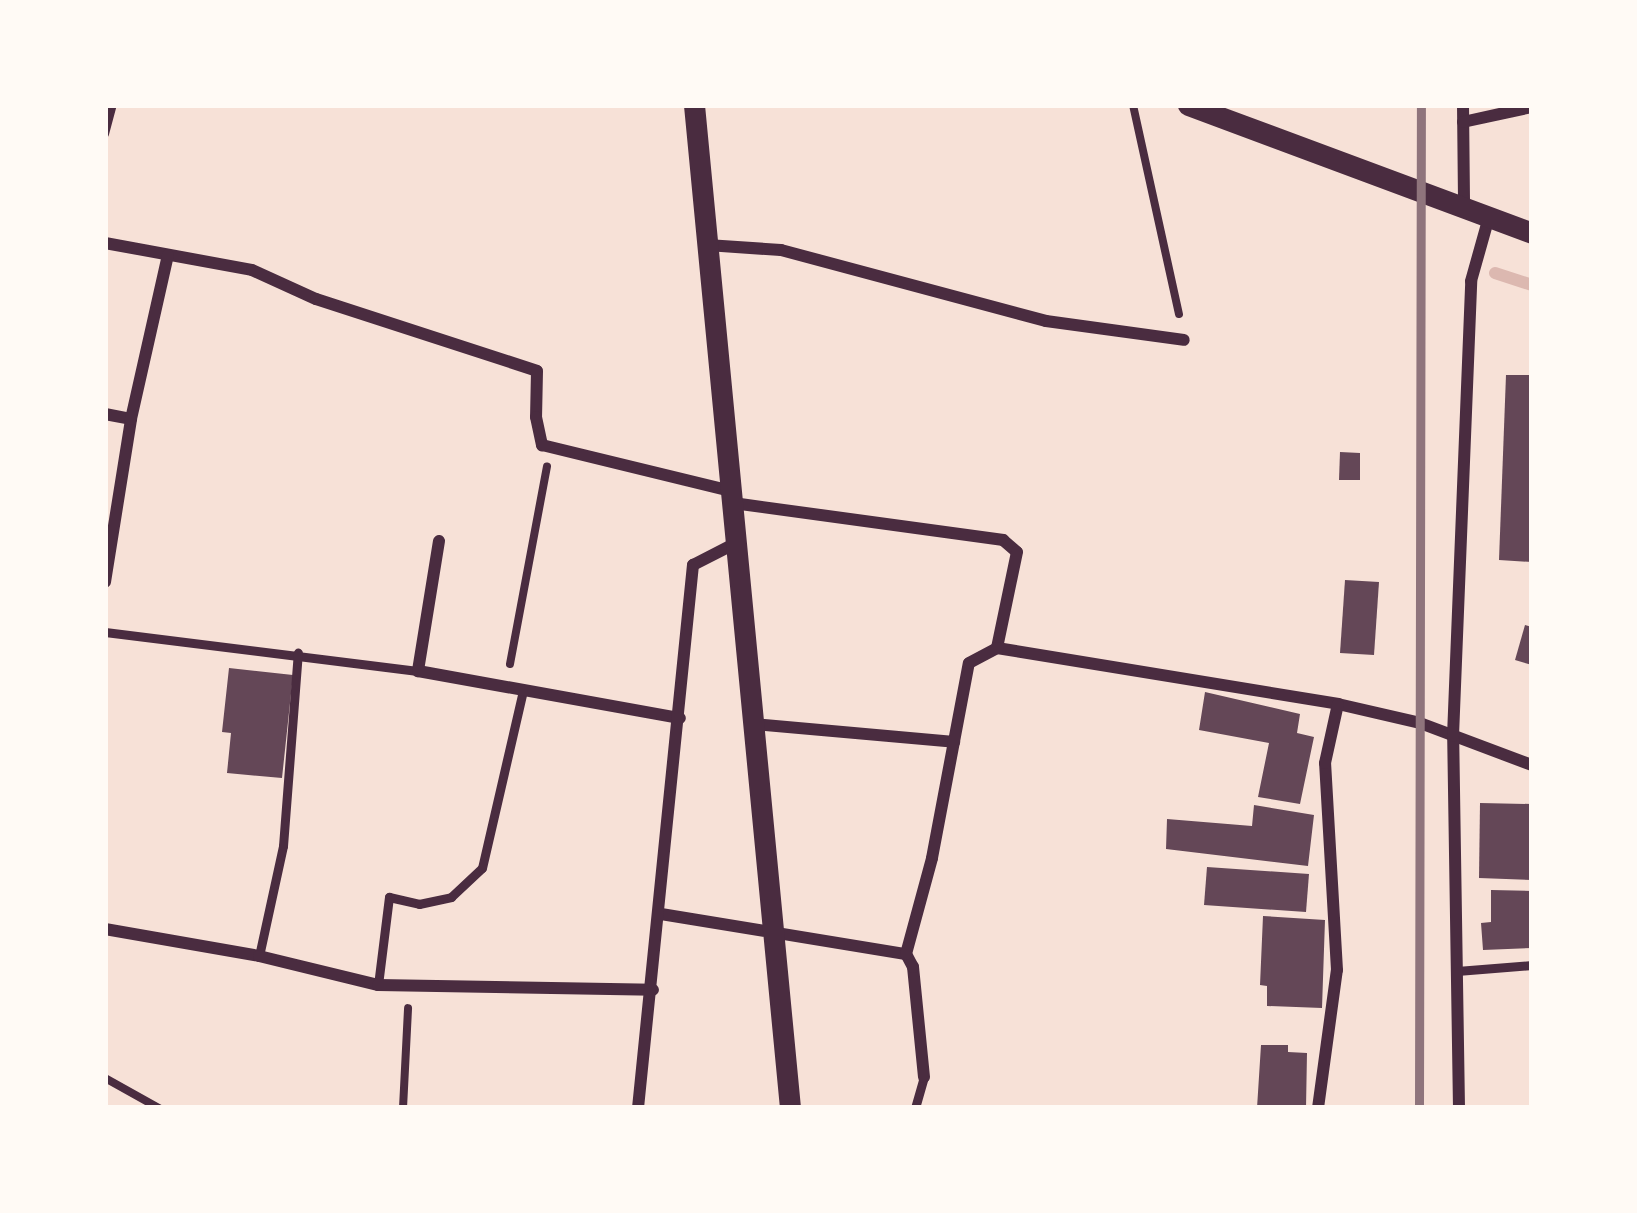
<!DOCTYPE html>
<style>
body{margin:0}
#map{position:relative;width:1637px;height:1213px;overflow:hidden;background:#f7e1d7;font-family:"Source Serif 4",serif}
div>[style]{position:absolute}
.stream>*{height:12px;margin:-6px;padding:0 6px;transform-origin:6px;border-radius:6px;background:#dcb8b0}
.building>*{inset:0;background:#644757}
.path>*{height:8px;margin:-4px;padding:0 4px;transform-origin:4px;border-radius:4px;background:#4a2c40}
.service>*{height:9px;margin:-4.5px;padding:0 4.5px;transform-origin:4.5px;border-radius:4.5px;background:#4a2c40}
.minor>*{height:12px;margin:-6px;padding:0 6px;transform-origin:6px;border-radius:6px;background:#4a2c40}
.tertiary>*{height:21px;margin:-10.5px;padding:0 10.5px;transform-origin:10.5px;border-radius:10.5px;background:#4a2c40}
.rail>*{height:9px;margin:-4.5px;padding:0 4.5px;transform-origin:4.5px;border-radius:4.5px;background:#8f747c}
span{translate:-50% -50%;white-space:nowrap;text-align:center;line-height:1.15;-webkit-text-stroke:10px #fffaf5;paint-order:stroke}
.frame{position:absolute;inset:0;border:108px solid #fffaf5;pointer-events:none}
</style>
<div id="map">
<div class="stream">
<div style="left:1495px;top:273px;width:39px;rotate:18deg"></div>
</div>
<div class="building">
<div style="clip-path:polygon(1506px 375px,1532px 375px,1532px 562px,1499px 560px)"></div>
<div style="clip-path:polygon(1340px 452px,1360px 453px,1360px 480px,1339px 480px)"></div>
<div style="clip-path:polygon(1345px 580px,1379px 582px,1374px 655px,1340px 653px)"></div>
<div style="clip-path:polygon(1525px 625px,1532px 627px,1532px 665px,1515px 660px)"></div>
<div style="clip-path:polygon(229px 668px,293px 675px,282px 778px,227px 773px,231px 733px,222px 732px)"></div>
<div style="clip-path:polygon(1205px 692px,1300px 714px,1297px 733px,1314px 737px,1300px 804px,1258px 797px,1269px 743px,1199px 730px)"></div>
<div style="clip-path:polygon(1480px 803px,1532px 804px,1532px 880px,1479px 878px)"></div>
<div style="clip-path:polygon(1254px 805px,1314px 815px,1308px 866px,1166px 849px,1167px 819px,1252px 826px)"></div>
<div style="clip-path:polygon(1207px 867px,1309px 874px,1306px 912px,1204px 905px)"></div>
<div style="clip-path:polygon(1491px 890px,1532px 891px,1532px 948px,1483px 950px,1481px 923px,1491px 922px)"></div>
<div style="clip-path:polygon(1263px 916px,1325px 920px,1322px 1008px,1267px 1006px,1267px 986px,1260px 985px)"></div>
<div style="clip-path:polygon(1261px 1045px,1288px 1045px,1288px 1052px,1307px 1053px,1306px 1108px,1257px 1108px)"></div>
</div>
<div class="path">
<div style="left:1133px;top:105px;width:214px;rotate:77.6deg"></div>
<div style="left:105px;top:134px;width:30px;rotate:-75deg"></div>
<div style="left:510px;top:664px;width:201px;rotate:-79.4deg"></div>
<div style="left:105px;top:1078px;width:62px;rotate:29.1deg"></div>
<div style="left:403px;top:1108px;width:100px;rotate:-87.1deg"></div>
</div>
<div class="service">
<div style="left:105px;top:632px;width:315px;rotate:7.1deg"></div>
<div style="left:259px;top:956px;width:113px;rotate:-77.7deg"></div>
<div style="left:283px;top:846px;width:194px;rotate:-85.6deg"></div>
<div style="left:1457px;top:971px;width:75px;rotate:-4.6deg"></div>
<div style="left:378px;top:985px;width:89px;rotate:-82.9deg"></div>
<div style="left:389px;top:897px;width:31px;rotate:13deg"></div>
<div style="left:419px;top:904px;width:33px;rotate:-12deg"></div>
<div style="left:451px;top:897px;width:42px;rotate:-43.1deg"></div>
<div style="left:482px;top:868px;width:183px;rotate:-77deg"></div>
<div style="left:915px;top:1108px;width:32px;rotate:-74deg"></div>
</div>
<div class="minor">
<div style="left:1463px;top:105px;width:103px;rotate:89.4deg"></div>
<div style="left:1463px;top:122px;width:71px;rotate:-12.3deg"></div>
<div style="left:105px;top:243px;width:149px;rotate:10.4deg"></div>
<div style="left:252px;top:270px;width:70px;rotate:24.4deg"></div>
<div style="left:316px;top:299px;width:232px;rotate:18deg"></div>
<div style="left:537px;top:371px;width:46px;rotate:91.2deg"></div>
<div style="left:536px;top:417px;width:29px;rotate:78deg"></div>
<div style="left:542px;top:445px;width:195px;rotate:13.7deg"></div>
<div style="left:707px;top:245px;width:74px;rotate:3.9deg"></div>
<div style="left:781px;top:250px;width:274px;rotate:15deg"></div>
<div style="left:1046px;top:321px;width:139px;rotate:7.8deg"></div>
<div style="left:105px;top:414px;width:26px;rotate:11deg"></div>
<div style="left:733px;top:503px;width:273px;rotate:7.8deg"></div>
<div style="left:1003px;top:540px;width:18px;rotate:41deg"></div>
<div style="left:1017px;top:552px;width:98px;rotate:101.8deg"></div>
<div style="left:997px;top:648px;width:346px;rotate:9.3deg"></div>
<div style="left:1338px;top:704px;width:84px;rotate:13deg"></div>
<div style="left:1420px;top:723px;width:120px;rotate:20.6deg"></div>
<div style="left:439px;top:541px;width:132px;rotate:99.2deg"></div>
<div style="left:418px;top:671px;width:266px;rotate:10.2deg"></div>
<div style="left:105px;top:582px;width:165px;rotate:-80.9deg"></div>
<div style="left:131px;top:419px;width:168px;rotate:-77.3deg"></div>
<div style="left:754px;top:724px;width:201px;rotate:5.1deg"></div>
<div style="left:661px;top:914px;width:248px;rotate:9.3deg"></div>
<div style="left:105px;top:929px;width:156px;rotate:9.9deg"></div>
<div style="left:259px;top:956px;width:122px;rotate:13.7deg"></div>
<div style="left:378px;top:985px;width:275px;rotate:1deg"></div>
<div style="left:924px;top:1077px;width:111px;rotate:-95.7deg"></div>
<div style="left:913px;top:967px;width:15px;rotate:-118deg"></div>
<div style="left:906px;top:954px;width:99px;rotate:-74.8deg"></div>
<div style="left:932px;top:858px;width:198px;rotate:-79.3deg"></div>
<div style="left:969px;top:663px;width:32px;rotate:-28deg"></div>
<div style="left:638px;top:1108px;width:546px;rotate:-84.22deg"></div>
<div style="left:693px;top:565px;width:48px;rotate:-27.1deg"></div>
<div style="left:1318px;top:1108px;width:139px;rotate:-82.2deg"></div>
<div style="left:1337px;top:970px;width:207px;rotate:-93.3deg"></div>
<div style="left:1325px;top:763px;width:60px;rotate:-77.6deg"></div>
<div style="left:1459px;top:1108px;width:372px;rotate:-90.9deg"></div>
<div style="left:1453px;top:736px;width:455px;rotate:-87.7deg"></div>
<div style="left:1471px;top:281px;width:66px;rotate:-74.3deg"></div>
</div>
<div class="tertiary">
<div style="left:694px;top:105px;width:1008px;rotate:84.53deg"></div>
<div style="left:1188px;top:105px;width:367px;rotate:20.4deg"></div>
</div>
<div class="rail">
<div style="left:1419px;top:1108px;width:1003px;rotate:-89.89deg"></div>
</div>
<div class="frame"></div>
</div>
